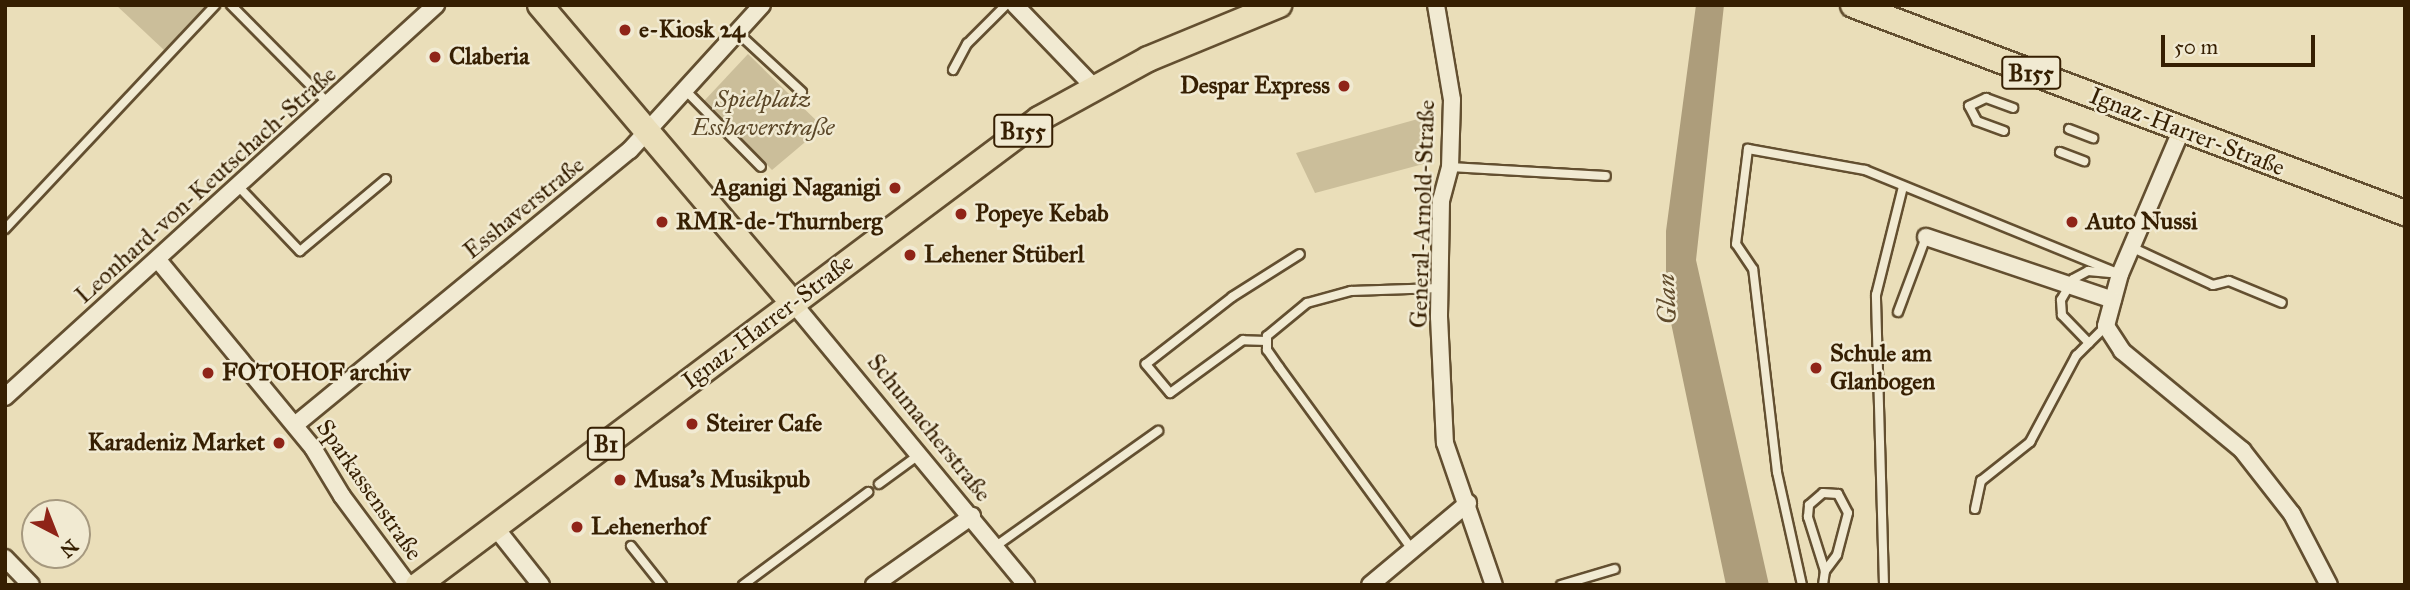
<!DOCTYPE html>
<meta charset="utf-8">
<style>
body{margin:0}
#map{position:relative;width:2410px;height:590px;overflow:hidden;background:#eadeb9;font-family:"IM FELL Great Primer",serif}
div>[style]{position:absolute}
.green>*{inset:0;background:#cbbe9a}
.water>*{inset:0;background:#ad9d7b}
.roads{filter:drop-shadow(2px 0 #634f30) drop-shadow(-2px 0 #634f30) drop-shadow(0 2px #634f30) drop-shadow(0 -2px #634f30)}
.lane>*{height:8px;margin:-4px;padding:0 4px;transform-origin:4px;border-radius:4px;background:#f1ead2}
.street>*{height:16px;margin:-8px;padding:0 8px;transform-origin:8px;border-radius:8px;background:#f1ead2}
.primary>*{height:24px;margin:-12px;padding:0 12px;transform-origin:12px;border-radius:12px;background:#eadeb9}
.dots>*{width:19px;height:19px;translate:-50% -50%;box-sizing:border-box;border:4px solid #f1ead2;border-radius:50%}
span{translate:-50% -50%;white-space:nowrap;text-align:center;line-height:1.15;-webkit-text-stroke:5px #f1ead2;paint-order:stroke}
.shield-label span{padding:2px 5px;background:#f1ead2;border:2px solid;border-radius:5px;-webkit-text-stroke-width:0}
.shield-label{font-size:23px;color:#361f02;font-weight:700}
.poi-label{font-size:24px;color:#361f02;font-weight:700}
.left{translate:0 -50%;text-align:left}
.right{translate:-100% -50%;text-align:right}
.park-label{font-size:24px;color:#5b4728;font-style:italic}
.street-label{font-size:24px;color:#361f02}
.water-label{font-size:26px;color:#604b2c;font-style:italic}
.frame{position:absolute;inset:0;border:7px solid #361f02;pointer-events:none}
.north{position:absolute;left:21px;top:499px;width:70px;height:70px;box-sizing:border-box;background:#f1ead2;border:2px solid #a6997f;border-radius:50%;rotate:138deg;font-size:19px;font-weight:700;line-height:28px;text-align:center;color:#361f02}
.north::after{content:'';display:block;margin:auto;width:24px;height:32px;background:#8f2418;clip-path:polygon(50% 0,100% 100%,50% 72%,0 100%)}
.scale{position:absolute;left:2161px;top:35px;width:154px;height:32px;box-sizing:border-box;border:4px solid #361f02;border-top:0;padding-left:9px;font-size:21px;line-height:24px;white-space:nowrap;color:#361f02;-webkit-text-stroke:5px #f1ead2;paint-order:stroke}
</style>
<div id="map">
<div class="green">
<div style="clip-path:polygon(116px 5px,206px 5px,164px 50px)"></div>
<div style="clip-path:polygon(748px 54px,823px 127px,772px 170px,704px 101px)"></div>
<div style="clip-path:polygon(1425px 117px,1427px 163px,1315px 193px,1296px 153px)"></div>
</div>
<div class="water">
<div style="clip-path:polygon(1696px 5px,1724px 5px,1696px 260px,1769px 585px,1726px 585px,1666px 299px,1666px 231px)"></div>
</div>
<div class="roads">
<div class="lane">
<div style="left:231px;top:5px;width:139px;rotate:45.3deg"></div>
<div style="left:738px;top:33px;width:87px;rotate:42.7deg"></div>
<div style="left:953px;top:70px;width:30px;rotate:-62deg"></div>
<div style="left:967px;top:44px;width:55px;rotate:-45deg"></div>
<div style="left:687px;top:92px;width:105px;rotate:45.4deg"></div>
<div style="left:2069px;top:129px;width:26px;rotate:21deg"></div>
<div style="left:2004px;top:131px;width:29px;rotate:-160deg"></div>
<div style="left:1977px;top:121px;width:17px;rotate:-118deg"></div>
<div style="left:1969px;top:106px;width:19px;rotate:-25deg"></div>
<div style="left:1986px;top:98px;width:29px;rotate:20deg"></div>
<div style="left:2060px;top:152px;width:26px;rotate:21deg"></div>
<div style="left:1450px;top:167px;width:156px;rotate:3.3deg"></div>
<div style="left:238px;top:186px;width:90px;rotate:46.4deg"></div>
<div style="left:300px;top:251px;width:112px;rotate:-39.9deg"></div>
<div style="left:5px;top:229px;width:307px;rotate:-46.8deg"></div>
<div style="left:2131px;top:247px;width:90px;rotate:24.9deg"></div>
<div style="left:2213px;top:285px;width:16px;rotate:-14deg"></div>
<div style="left:2229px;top:281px;width:57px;rotate:22.5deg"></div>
<div style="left:1898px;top:312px;width:80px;rotate:-69.5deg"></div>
<div style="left:1267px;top:341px;width:24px;rotate:-178deg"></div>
<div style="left:1243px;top:340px;width:90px;rotate:144deg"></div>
<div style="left:1170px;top:393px;width:38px;rotate:-130deg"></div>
<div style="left:1146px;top:364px;width:109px;rotate:-37.9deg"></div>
<div style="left:1232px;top:297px;width:80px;rotate:-32.3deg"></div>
<div style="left:2089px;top:343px;width:39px;rotate:-134deg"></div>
<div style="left:2062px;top:315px;width:15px;rotate:-94deg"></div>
<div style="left:2061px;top:300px;width:24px;rotate:-60deg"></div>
<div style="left:2073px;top:279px;width:17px;rotate:-28deg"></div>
<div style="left:2088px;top:271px;width:22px;rotate:5deg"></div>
<div style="left:879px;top:484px;width:51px;rotate:-36.2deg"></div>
<div style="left:1975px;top:509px;width:29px;rotate:-78deg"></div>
<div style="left:1981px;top:481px;width:63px;rotate:-38.5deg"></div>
<div style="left:2030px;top:442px;width:98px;rotate:-61.9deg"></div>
<div style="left:2076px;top:356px;width:42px;rotate:-45deg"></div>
<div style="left:631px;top:546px;width:50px;rotate:51.5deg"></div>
<div style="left:996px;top:546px;width:199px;rotate:-35.4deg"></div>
<div style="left:1411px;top:548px;width:224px;rotate:-126.1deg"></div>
<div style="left:1279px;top:367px;width:21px;rotate:-125deg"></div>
<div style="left:1267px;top:350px;width:14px;rotate:-90deg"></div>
<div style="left:1267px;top:336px;width:52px;rotate:-39.5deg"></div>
<div style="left:1307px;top:303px;width:46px;rotate:-15.3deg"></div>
<div style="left:1351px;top:291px;width:88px;rotate:-2deg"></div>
<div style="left:743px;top:585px;width:156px;rotate:-36.6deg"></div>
<div style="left:1561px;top:585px;width:56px;rotate:-16.5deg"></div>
<div style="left:1802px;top:585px;width:116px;rotate:-102.5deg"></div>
<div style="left:1777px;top:472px;width:204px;rotate:-96.7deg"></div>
<div style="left:1753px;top:269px;width:30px;rotate:-124deg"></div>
<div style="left:1736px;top:244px;width:96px;rotate:-82.8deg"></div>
<div style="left:1748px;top:149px;width:119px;rotate:10.2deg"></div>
<div style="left:1865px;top:170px;width:275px;rotate:22.2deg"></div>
<div style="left:1823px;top:585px;width:14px;rotate:-82deg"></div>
<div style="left:1825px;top:571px;width:57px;rotate:-107.5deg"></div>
<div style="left:1808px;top:517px;width:12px;rotate:-85deg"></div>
<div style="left:1809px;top:505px;width:18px;rotate:-41deg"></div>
<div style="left:1823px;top:493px;width:15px;rotate:4deg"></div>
<div style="left:1838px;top:494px;width:21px;rotate:62deg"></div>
<div style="left:1848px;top:513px;width:43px;rotate:104.7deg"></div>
<div style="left:1837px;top:555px;width:20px;rotate:127deg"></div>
<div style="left:1884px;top:585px;width:290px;rotate:-91.6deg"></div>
<div style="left:1876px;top:295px;width:111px;rotate:-76deg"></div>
</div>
<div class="street">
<div style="left:1015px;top:5px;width:112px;rotate:46.1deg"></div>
<div style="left:1436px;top:5px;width:96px;rotate:80.4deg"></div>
<div style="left:1452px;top:100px;width:67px;rotate:91.7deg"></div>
<div style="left:1450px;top:167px;width:35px;rotate:105deg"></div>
<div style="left:1441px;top:201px;width:116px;rotate:91deg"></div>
<div style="left:1439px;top:317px;width:126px;rotate:87.3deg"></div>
<div style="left:1445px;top:443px;width:150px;rotate:71deg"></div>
<div style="left:2181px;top:131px;width:155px;rotate:113.1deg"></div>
<div style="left:2120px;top:274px;width:54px;rotate:105.1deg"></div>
<div style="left:2106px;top:326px;width:30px;rotate:57deg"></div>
<div style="left:2122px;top:351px;width:156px;rotate:39.5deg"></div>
<div style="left:2242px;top:450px;width:81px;rotate:52deg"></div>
<div style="left:2292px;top:514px;width:80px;rotate:62.5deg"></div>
<div style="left:1926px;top:237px;width:197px;rotate:18.6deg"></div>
<div style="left:158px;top:260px;width:244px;rotate:50.5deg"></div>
<div style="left:313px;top:448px;width:56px;rotate:58.9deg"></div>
<div style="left:342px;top:496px;width:111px;rotate:53.4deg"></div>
<div style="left:793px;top:303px;width:366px;rotate:50.4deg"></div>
<div style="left:5px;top:397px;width:583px;rotate:-42.29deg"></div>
<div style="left:295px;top:425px;width:433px;rotate:-39.4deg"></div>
<div style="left:630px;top:150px;width:196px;rotate:-47.7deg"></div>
<div style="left:495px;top:527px;width:74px;rotate:51.6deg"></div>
<div style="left:5px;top:558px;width:37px;rotate:46deg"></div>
<div style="left:874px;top:585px;width:120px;rotate:-35.1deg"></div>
<div style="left:1370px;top:585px;width:128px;rotate:-39.9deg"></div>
</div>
<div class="primary">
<div style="left:540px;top:5px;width:391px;rotate:49.7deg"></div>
<div style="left:1853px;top:5px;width:590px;rotate:20.65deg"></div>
<div style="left:418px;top:585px;width:776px;rotate:-36.88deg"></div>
<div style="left:1039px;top:119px;width:124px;rotate:-28.8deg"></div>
<div style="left:1148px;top:59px;width:142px;rotate:-22.4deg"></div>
</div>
</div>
<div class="dots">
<div style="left:625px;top:30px;background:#8f2418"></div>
<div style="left:435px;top:57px;background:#8f2418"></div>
<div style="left:1344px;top:86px;background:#8f2418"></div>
<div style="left:895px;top:188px;background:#8f2418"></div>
<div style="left:961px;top:214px;background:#8f2418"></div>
<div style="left:662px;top:222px;background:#8f2418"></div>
<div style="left:2072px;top:222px;background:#8f2418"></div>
<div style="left:910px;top:255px;background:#8f2418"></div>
<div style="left:1816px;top:368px;background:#8f2418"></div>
<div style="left:208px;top:373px;background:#8f2418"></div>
<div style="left:692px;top:424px;background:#8f2418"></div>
<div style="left:279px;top:443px;background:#8f2418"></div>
<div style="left:620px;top:480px;background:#8f2418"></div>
<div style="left:577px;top:527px;background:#8f2418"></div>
</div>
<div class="shield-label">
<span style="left:2031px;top:73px">B155</span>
<span style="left:1023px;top:131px">B155</span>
<span style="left:606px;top:444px">B1</span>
</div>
<div class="poi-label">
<span class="left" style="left:639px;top:30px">e-Kiosk 24</span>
<span class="left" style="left:449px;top:57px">Claberia</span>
<span class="right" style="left:1330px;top:86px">Despar Express</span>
<span class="right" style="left:881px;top:188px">Aganigi Naganigi</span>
<span class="left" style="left:975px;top:214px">Popeye Kebab</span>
<span class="left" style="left:676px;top:222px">RMR-de-Thurnberg</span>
<span class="left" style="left:2086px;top:222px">Auto Nussi</span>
<span class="left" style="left:924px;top:255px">Lehener Stüberl</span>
<span class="left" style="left:1830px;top:368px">Schule am<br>Glanbogen</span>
<span class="left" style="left:222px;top:373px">FOTOHOF archiv</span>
<span class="left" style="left:706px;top:424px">Steirer Cafe</span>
<span class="right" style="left:265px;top:443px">Karadeniz Market</span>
<span class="left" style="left:634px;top:480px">Musa's Musikpub</span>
<span class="left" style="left:591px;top:527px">Lehenerhof</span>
</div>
<div class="park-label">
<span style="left:763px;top:114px">Spielplatz<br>Esshaverstraße</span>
</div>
<div class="street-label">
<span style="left:2187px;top:132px;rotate:21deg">Ignaz-Harrer-Straße</span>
<span style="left:206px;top:185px;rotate:-42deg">Leonhard-von-Keutschach-Straße</span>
<span style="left:524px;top:208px;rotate:-39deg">Esshaverstraße</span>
<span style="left:1423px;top:214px;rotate:-88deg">General-Arnold-Straße</span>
<span style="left:768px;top:322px;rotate:-37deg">Ignaz-Harrer-Straße</span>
<span style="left:929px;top:428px;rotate:51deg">Schumacherstraße</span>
<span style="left:369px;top:490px;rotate:55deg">Sparkassenstraße</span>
</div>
<div class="water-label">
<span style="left:1667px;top:299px;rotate:-92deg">Glan</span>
</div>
<div class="frame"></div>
<div class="north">N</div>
<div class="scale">50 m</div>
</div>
